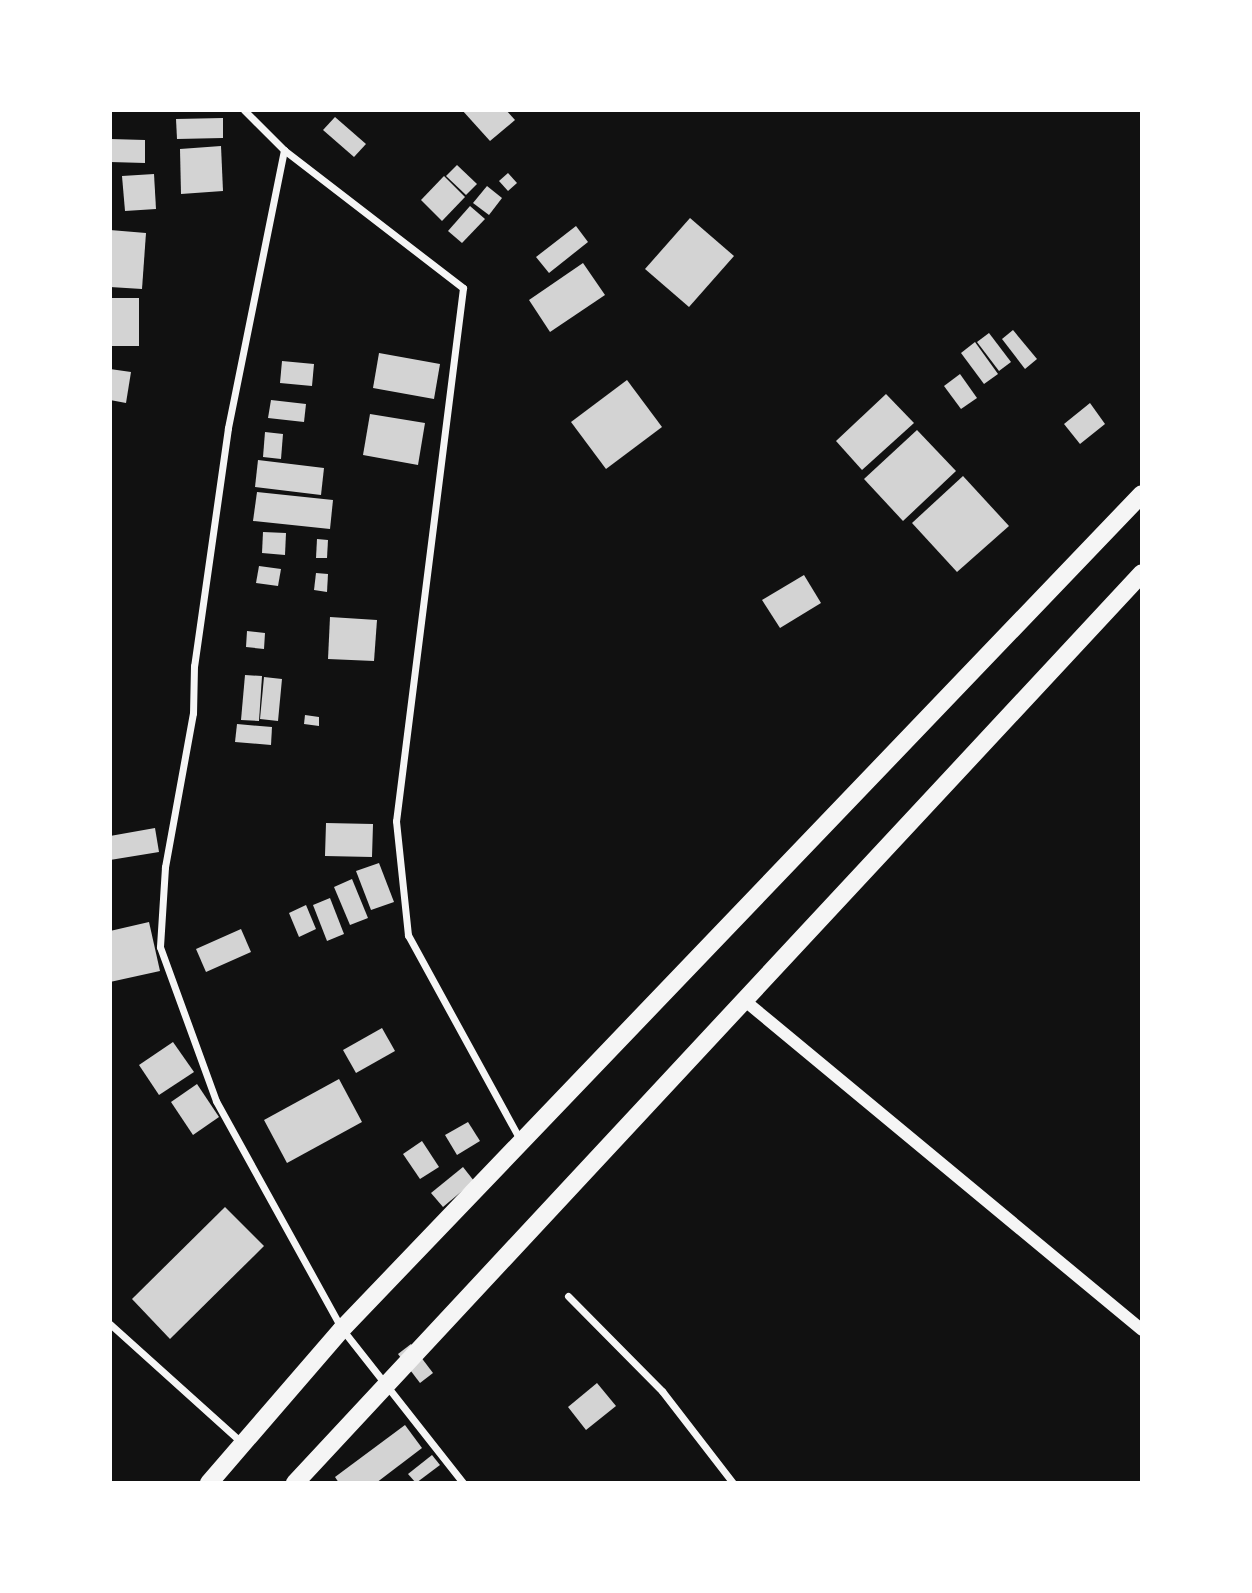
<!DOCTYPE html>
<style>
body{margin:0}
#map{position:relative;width:1252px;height:1593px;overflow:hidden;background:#111;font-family:Helvetica,sans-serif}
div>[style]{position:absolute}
.building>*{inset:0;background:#d3d3d3}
.minor>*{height:7px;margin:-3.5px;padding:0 3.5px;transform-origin:3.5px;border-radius:3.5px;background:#f5f5f5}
.tertiary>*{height:12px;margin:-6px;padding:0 6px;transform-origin:6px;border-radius:6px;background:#f5f5f5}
.primary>*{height:18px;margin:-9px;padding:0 9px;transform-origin:9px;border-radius:9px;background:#f5f5f5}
span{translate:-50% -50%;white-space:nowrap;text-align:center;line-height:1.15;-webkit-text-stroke:5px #fff;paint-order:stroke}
.frame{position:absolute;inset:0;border:112px solid #fff;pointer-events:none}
</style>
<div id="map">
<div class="building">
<div style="clip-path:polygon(462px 110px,506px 110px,515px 120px,490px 141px)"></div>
<div style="clip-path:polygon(335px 117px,366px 144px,354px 157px,323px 130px)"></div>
<div style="clip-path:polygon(223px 118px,223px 138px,177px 139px,176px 119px)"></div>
<div style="clip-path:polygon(110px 139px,145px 140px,145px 163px,110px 162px)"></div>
<div style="clip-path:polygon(221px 146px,223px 191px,181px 194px,180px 149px)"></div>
<div style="clip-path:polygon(457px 165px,477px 184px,466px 195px,446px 176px)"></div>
<div style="clip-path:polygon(508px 173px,517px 183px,508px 191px,499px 181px)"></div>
<div style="clip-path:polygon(154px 174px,156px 209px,125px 211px,122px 176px)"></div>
<div style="clip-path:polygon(444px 176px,465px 197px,442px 221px,421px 200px)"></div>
<div style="clip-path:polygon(487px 186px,502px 198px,489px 215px,473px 203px)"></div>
<div style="clip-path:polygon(470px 206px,485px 219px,462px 243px,448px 231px)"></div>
<div style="clip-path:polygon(690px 218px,734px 256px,689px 307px,645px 269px)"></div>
<div style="clip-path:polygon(576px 226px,588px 242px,549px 273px,536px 257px)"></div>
<div style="clip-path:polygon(110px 230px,146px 233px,142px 289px,110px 287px)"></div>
<div style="clip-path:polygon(583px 263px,605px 295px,550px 332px,529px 300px)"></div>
<div style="clip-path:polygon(110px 298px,139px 298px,139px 346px,110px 346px)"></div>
<div style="clip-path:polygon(1013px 330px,1037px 359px,1025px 369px,1002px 339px)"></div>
<div style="clip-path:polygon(989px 333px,1011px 362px,999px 371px,977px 342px)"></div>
<div style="clip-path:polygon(975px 342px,998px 374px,984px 384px,961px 353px)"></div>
<div style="clip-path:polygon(379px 353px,440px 364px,434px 399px,373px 388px)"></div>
<div style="clip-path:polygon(282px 361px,314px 364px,312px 386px,280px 383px)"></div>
<div style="clip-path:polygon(110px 369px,131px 372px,126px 403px,110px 400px)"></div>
<div style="clip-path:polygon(960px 374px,977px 398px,961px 409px,944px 386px)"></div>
<div style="clip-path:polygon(627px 380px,662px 427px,606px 469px,571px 422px)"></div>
<div style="clip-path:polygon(886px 394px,914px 423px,862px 470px,836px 441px)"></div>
<div style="clip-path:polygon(271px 400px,306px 404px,304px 422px,268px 418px)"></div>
<div style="clip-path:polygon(1090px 403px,1105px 424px,1080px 444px,1064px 424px)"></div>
<div style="clip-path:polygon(370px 414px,425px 423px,418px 465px,363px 455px)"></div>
<div style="clip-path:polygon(917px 430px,956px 471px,903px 521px,864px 479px)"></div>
<div style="clip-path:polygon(265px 432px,283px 434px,281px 459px,263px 457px)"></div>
<div style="clip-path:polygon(258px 460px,324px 468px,321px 495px,255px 487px)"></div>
<div style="clip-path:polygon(963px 476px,1009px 526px,957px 572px,912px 523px)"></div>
<div style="clip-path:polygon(257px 492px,333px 500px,330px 529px,253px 521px)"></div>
<div style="clip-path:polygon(263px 532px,286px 533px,285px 555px,262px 553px)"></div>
<div style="clip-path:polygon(317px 539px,328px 540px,327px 558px,316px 558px)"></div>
<div style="clip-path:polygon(259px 566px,281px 569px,278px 586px,256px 583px)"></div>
<div style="clip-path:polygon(316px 573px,328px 574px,327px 592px,314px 590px)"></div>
<div style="clip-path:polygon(804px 575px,821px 603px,780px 628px,762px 600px)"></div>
<div style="clip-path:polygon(330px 617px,377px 620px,374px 661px,328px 659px)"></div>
<div style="clip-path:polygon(247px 631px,265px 633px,264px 649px,246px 647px)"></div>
<div style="clip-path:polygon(245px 675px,262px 676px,259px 721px,241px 720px)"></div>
<div style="clip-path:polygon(264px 677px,282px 679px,278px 721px,260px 719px)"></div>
<div style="clip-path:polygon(305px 715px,319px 717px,319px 726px,304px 724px)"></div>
<div style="clip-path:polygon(237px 724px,272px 727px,271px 745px,235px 742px)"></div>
<div style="clip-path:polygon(326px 823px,373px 824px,372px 857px,325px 856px)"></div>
<div style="clip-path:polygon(155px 828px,159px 852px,110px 860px,110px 836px)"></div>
<div style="clip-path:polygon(379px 863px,394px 902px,371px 910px,356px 871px)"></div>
<div style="clip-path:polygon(352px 879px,368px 918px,350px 925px,334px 887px)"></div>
<div style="clip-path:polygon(330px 898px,344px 934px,327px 941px,313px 905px)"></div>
<div style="clip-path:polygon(306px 905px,316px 929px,299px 937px,289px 913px)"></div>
<div style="clip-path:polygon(149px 922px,160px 971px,110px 982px,110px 931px)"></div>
<div style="clip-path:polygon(241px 929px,251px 952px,206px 972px,196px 949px)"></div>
<div style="clip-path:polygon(382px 1028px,395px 1051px,356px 1073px,343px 1050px)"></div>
<div style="clip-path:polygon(173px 1042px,194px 1072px,159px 1095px,139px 1065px)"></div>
<div style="clip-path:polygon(339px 1079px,362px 1122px,287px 1163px,264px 1120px)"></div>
<div style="clip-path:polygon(197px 1084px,219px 1117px,193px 1135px,171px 1102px)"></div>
<div style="clip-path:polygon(468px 1122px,480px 1141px,457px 1155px,445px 1135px)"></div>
<div style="clip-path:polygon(422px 1141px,439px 1167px,420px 1179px,403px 1154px)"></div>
<div style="clip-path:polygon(463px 1167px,474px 1181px,443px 1207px,431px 1193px)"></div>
<div style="clip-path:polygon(225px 1207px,264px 1246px,170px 1339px,132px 1299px)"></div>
<div style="clip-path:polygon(411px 1344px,433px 1373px,420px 1383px,398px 1354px)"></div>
<div style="clip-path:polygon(597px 1383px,616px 1406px,586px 1430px,568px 1407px)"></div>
<div style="clip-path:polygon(405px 1425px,422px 1448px,376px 1483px,339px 1483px,335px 1477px)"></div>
<div style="clip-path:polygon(432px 1455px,440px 1465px,416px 1483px,408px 1474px)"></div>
</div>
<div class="minor">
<div style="left:244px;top:110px;width:57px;rotate:45deg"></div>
<div style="left:284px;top:150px;width:226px;rotate:37.6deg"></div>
<div style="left:463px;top:288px;width:537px;rotate:97.16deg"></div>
<div style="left:396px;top:821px;width:115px;rotate:84deg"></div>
<div style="left:408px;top:935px;width:235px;rotate:61.3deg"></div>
<div style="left:284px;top:150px;width:284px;rotate:101.4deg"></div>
<div style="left:228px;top:428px;width:240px;rotate:98.1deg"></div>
<div style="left:194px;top:666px;width:47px;rotate:91.2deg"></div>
<div style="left:193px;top:713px;width:157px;rotate:100.3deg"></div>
<div style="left:165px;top:867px;width:80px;rotate:93.6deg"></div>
<div style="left:160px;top:947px;width:164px;rotate:70deg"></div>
<div style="left:216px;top:1101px;width:260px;rotate:61.1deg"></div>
<div style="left:342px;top:1329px;width:196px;rotate:51.8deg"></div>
<div style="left:568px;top:1296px;width:134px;rotate:45.3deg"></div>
<div style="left:662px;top:1391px;width:116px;rotate:52.3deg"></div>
<div style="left:110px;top:1324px;width:178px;rotate:42deg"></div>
</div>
<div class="tertiary">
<div style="left:744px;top:1000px;width:517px;rotate:39.66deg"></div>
</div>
<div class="primary">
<div style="left:209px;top:1483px;width:203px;rotate:-49.2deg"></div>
<div style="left:342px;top:1329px;width:1156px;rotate:-46.23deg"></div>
<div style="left:295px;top:1483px;width:1243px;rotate:-47.05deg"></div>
</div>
<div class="frame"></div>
</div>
